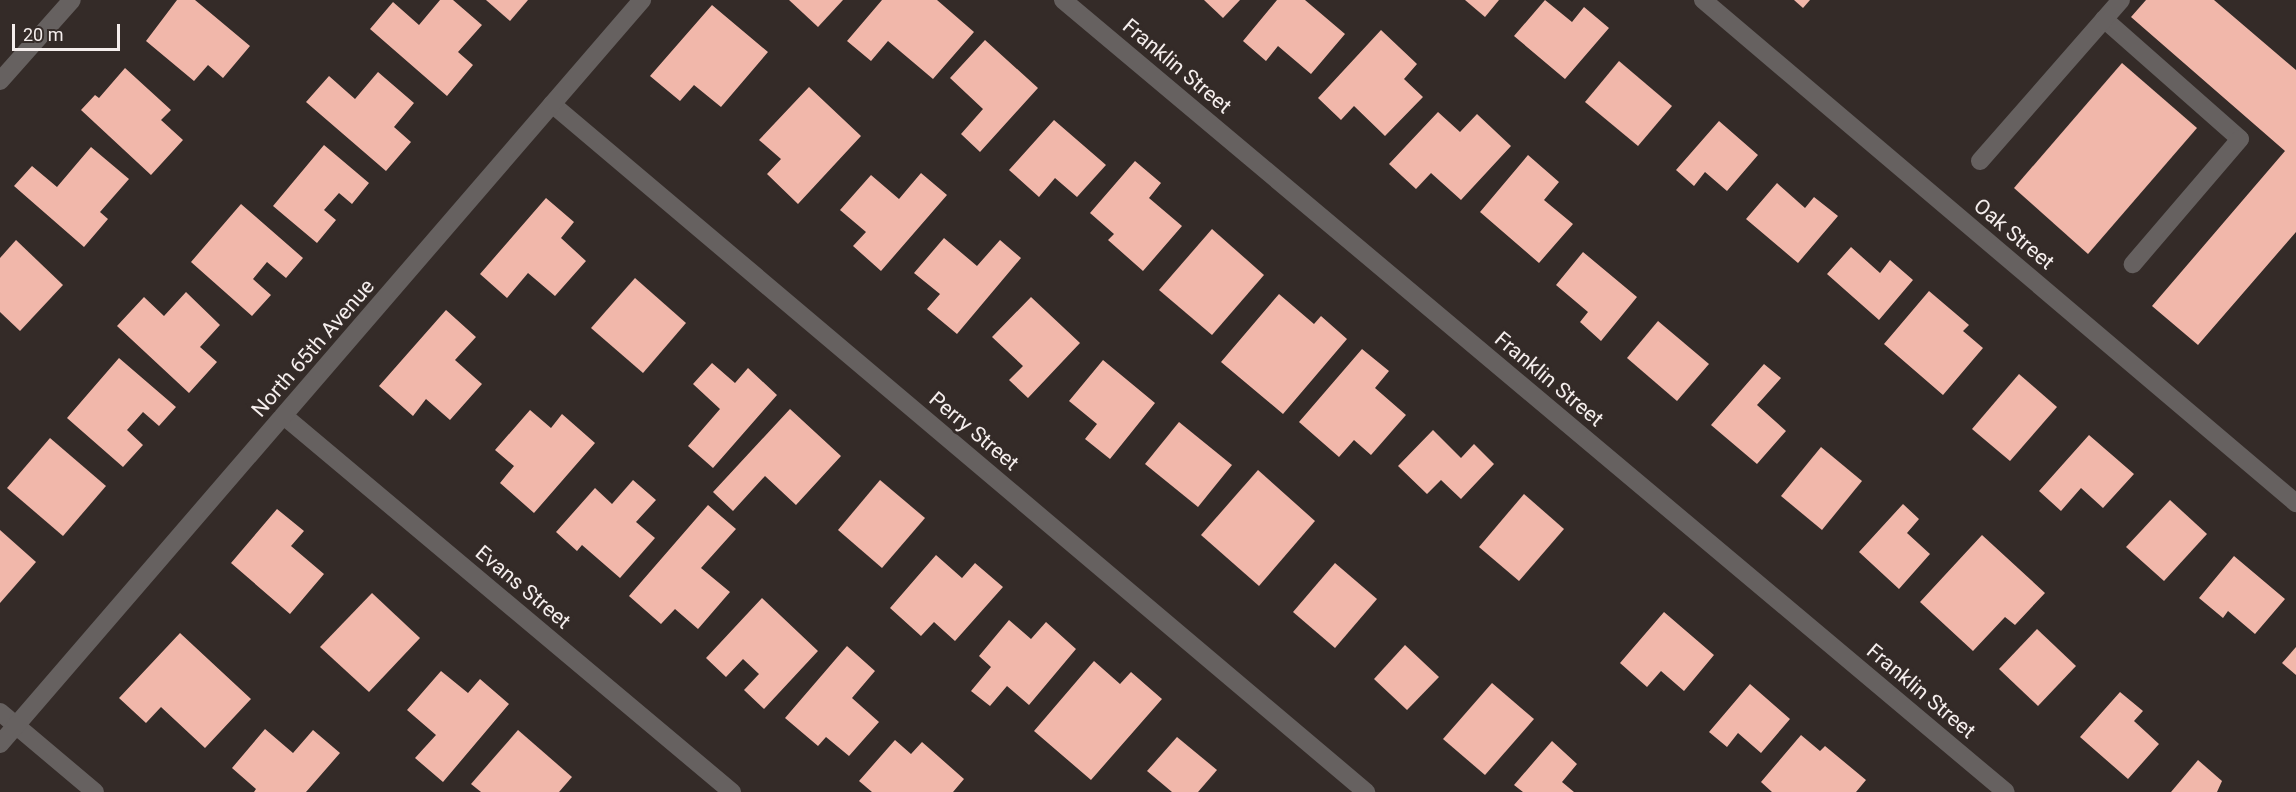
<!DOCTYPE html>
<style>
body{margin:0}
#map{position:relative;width:2296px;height:792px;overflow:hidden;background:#342b28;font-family:Roboto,sans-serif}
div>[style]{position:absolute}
.building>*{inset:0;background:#f1b7aa}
.minor>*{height:18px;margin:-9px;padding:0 9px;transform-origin:9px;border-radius:9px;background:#666160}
span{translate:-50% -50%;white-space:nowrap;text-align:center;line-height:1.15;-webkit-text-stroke:6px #342b28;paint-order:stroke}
.street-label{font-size:21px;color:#f5eeed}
.scale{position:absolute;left:12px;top:24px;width:108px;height:27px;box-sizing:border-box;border:3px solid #f5eeed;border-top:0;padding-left:8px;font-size:18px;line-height:21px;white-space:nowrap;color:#f5eeed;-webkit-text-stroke:4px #342b28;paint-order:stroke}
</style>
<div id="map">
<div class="building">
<div style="clip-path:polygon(177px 0,195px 0,250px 46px,223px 78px,208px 65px,194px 81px,146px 41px)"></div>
<div style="clip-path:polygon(440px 0,453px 0,482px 25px,458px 52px,473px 65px,447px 96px,370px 29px,393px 2px,419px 25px)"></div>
<div style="clip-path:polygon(486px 0,528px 0,510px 21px)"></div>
<div style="clip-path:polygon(789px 0,843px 0,818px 27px)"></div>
<div style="clip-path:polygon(882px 0,937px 0,974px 32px,933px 79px,888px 41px,871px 61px,847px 41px)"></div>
<div style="clip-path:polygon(1204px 0,1240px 0,1223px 18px)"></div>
<div style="clip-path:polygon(1277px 0,1305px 0,1345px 34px,1311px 74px,1278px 46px,1266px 61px,1243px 41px)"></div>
<div style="clip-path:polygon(1465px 0,1499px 0,1485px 17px)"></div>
<div style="clip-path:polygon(1545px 0,1572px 22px,1584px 7px,1609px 28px,1565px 79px,1514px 36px)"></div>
<div style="clip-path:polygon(1794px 0,1810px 0,1803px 8px)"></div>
<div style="clip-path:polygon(2146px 0,2214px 0,2296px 70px,2296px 232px,2198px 345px,2152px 306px,2285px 151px,2131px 17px)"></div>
<div style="clip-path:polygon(712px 5px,768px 52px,721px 107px,694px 85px,680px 101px,650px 76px)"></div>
<div style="clip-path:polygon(1381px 30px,1417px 64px,1404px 79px,1423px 97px,1385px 136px,1354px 106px,1341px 120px,1318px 98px)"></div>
<div style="clip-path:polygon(985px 40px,1038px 88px,980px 152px,961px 134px,983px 109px,950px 78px)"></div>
<div style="clip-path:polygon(1619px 61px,1672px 106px,1638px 146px,1585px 102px)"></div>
<div style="clip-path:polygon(2122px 63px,2197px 128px,2088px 254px,2014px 188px)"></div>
<div style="clip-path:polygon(125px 68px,171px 110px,161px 120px,183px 140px,151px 175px,81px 110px,95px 95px,99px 98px)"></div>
<div style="clip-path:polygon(378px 72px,414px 103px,394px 127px,411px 142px,386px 171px,306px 102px,329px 76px,355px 99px)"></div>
<div style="clip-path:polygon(809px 87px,861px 136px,798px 204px,767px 174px,781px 159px,759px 140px)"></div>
<div style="clip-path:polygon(1438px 112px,1460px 132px,1477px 114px,1511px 146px,1461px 200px,1431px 173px,1416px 189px,1389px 164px)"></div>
<div style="clip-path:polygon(1054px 120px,1106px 165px,1077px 197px,1055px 178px,1039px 197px,1009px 170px)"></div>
<div style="clip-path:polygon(1719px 121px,1758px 155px,1727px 191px,1705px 172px,1694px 186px,1676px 170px)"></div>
<div style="clip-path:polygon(324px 145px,369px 183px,352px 204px,339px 193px,324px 210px,336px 220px,317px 243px,273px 206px)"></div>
<div style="clip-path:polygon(91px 147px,129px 179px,100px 212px,108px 219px,84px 247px,14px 186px,32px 166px,57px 187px)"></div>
<div style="clip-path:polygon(1528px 155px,1559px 182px,1544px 200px,1573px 224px,1539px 263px,1480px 212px)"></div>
<div style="clip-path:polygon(1135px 161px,1161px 183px,1149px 198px,1182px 226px,1143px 271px,1108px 240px,1114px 234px,1090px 213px)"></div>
<div style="clip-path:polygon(921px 173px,947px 195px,881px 271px,853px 246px,866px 232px,840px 210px,871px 175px,899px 199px)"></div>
<div style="clip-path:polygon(1777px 183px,1805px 208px,1814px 197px,1838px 216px,1798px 263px,1746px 219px)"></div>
<div style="clip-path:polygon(546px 198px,574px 222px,561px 238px,586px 261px,555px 296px,528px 273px,507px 298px,480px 274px)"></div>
<div style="clip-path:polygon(241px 204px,303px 258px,286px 278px,267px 262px,253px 279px,271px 295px,252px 316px,191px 262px)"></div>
<div style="clip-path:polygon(1212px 229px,1264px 275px,1212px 335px,1159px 290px)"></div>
<div style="clip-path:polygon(944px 238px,977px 266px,1000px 240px,1021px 258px,957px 334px,927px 309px,940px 294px,914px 273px)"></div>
<div style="clip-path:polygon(16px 240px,63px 285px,20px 331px,0 312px,0 258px)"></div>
<div style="clip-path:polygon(1851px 247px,1880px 273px,1890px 260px,1913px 280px,1879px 320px,1827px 274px)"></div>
<div style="clip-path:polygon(1583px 252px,1637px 297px,1601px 341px,1580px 322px,1588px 312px,1556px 285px)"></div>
<div style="clip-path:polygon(635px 278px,686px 323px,643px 373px,591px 328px)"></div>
<div style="clip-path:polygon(1929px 291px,1969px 325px,1963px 331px,1983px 348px,1943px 395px,1884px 344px)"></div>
<div style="clip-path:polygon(186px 292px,220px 325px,200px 347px,217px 362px,189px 393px,117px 326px,144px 297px,164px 316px)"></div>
<div style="clip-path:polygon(1279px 294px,1314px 324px,1321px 316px,1347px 339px,1283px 414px,1221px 362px)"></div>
<div style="clip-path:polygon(1031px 297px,1080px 343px,1028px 398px,1009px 380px,1023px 366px,992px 337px)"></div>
<div style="clip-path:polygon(446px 310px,476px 337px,455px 360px,482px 384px,450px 420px,426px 399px,413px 416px,379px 386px)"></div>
<div style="clip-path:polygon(1658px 321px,1709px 364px,1677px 401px,1627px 358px)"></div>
<div style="clip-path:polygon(1362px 349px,1389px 371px,1375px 388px,1406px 415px,1371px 455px,1354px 440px,1339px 457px,1299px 422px)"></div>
<div style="clip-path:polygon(119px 358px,176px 407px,159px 426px,143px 412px,127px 430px,143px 445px,123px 467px,67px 418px)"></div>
<div style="clip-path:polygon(1103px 360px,1155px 403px,1110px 459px,1085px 439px,1097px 424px,1069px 401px)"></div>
<div style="clip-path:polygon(712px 363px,735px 383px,748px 368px,777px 395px,713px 468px,688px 446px,720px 409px,693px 384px)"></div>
<div style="clip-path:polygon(1764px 364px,1781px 378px,1757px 405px,1786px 431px,1757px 464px,1711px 425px)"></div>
<div style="clip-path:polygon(2019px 374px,2057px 407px,2010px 461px,1972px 429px)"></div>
<div style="clip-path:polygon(790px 409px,841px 456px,796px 505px,765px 476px,733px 511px,713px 492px)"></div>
<div style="clip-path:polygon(530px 410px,551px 428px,562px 414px,595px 443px,534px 513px,500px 483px,514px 466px,495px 450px)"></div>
<div style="clip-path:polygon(1179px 422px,1232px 465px,1198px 507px,1145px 464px)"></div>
<div style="clip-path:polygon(1433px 430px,1461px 458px,1474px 444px,1494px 464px,1461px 499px,1441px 480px,1427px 494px,1398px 466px)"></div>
<div style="clip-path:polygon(2089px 435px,2134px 474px,2103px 508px,2081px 488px,2061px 511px,2039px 491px)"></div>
<div style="clip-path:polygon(50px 438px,106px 486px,63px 536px,7px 488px)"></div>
<div style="clip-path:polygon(1821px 447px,1862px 481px,1822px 530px,1781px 496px)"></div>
<div style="clip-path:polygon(1258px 470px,1315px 521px,1259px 586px,1201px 535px)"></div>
<div style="clip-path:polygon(633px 480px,656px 500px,636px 522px,655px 538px,620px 578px,582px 545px,577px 551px,556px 532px,595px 488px,612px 504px)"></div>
<div style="clip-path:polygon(880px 480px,925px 518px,882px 568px,838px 530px)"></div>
<div style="clip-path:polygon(1524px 494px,1564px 529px,1519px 581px,1479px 547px)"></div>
<div style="clip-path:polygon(2170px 500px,2207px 534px,2164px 581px,2126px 547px)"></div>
<div style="clip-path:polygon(1903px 504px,1919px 519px,1907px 533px,1930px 554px,1899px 589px,1859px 552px)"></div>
<div style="clip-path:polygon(708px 505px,736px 529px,701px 568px,730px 592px,698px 629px,675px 609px,661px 624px,629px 596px)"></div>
<div style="clip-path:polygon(277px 509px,304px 531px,291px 546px,324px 574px,290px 614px,231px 563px)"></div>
<div style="clip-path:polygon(0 530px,36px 562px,0 603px)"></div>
<div style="clip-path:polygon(1982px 535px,2045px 593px,2015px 625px,2005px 617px,1973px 651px,1920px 602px)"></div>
<div style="clip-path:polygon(936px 555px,962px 578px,975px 563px,1003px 587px,955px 641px,934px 622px,921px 636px,890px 608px)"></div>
<div style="clip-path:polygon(2234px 556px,2285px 599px,2255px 634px,2228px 611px,2223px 618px,2199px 598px)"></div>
<div style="clip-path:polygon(1335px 563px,1377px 599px,1335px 648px,1293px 612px)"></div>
<div style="clip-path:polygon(372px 593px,420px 638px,369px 692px,320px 647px)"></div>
<div style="clip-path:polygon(762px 598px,818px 651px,764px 709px,744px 690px,759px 674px,743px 659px,726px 677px,706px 658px)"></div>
<div style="clip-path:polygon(1664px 612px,1714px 655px,1684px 691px,1661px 671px,1647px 687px,1620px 663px)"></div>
<div style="clip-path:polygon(1009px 620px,1031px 639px,1046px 622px,1076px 649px,1029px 705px,1007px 686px,990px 706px,971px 691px,991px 667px,979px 656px)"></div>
<div style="clip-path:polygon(2037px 629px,2076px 666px,2038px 706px,1999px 669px)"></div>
<div style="clip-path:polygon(180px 633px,251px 699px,205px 748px,161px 707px,146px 723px,119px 698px)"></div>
<div style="clip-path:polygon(1405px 645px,1439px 677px,1407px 710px,1374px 679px)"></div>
<div style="clip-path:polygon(847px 646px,875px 671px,852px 698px,879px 722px,849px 756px,826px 737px,818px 746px,785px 718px)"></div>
<div style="clip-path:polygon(2296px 647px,2296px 675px,2282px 663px)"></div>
<div style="clip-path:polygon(1094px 661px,1120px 684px,1131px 672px,1162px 699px,1091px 780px,1034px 731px)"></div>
<div style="clip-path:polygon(441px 671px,468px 693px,480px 679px,509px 704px,443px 782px,415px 758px,436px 735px,407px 710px)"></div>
<div style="clip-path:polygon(1492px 683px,1534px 719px,1485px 775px,1443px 739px)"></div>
<div style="clip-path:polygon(1750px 684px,1790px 719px,1761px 753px,1738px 733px,1727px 747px,1709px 732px)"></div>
<div style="clip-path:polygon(2120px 692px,2143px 711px,2134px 721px,2159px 744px,2128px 779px,2080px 737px)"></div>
<div style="clip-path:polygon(265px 729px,293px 753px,313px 730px,340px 753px,306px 792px,254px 792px,256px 789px,232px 768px)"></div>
<div style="clip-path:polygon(518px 730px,572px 777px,559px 792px,481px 792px,471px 784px)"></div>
<div style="clip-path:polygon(1801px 735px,1820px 751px,1825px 746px,1866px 780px,1856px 792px,1772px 792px,1761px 782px)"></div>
<div style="clip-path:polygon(1177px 737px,1217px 770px,1198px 792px,1172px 792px,1147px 771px)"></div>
<div style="clip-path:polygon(895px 740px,911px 754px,922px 742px,964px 779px,953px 792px,872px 792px,859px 781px)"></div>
<div style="clip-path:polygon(1552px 741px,1577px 764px,1562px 782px,1574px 792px,1523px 792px,1514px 785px)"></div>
<div style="clip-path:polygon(2198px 760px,2222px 781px,2217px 792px,2171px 792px)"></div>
</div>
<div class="minor">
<div style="left:1063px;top:0;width:1231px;rotate:40.03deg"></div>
<div style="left:1703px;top:0;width:778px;rotate:40.31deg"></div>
<div style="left:2104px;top:19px;width:181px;rotate:41.4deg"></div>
<div style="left:2240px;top:139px;width:165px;rotate:130.6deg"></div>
<div style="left:0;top:81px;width:108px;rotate:-48.4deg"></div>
<div style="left:552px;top:104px;width:1066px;rotate:40.2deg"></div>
<div style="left:1980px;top:161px;width:214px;rotate:-48.8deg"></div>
<div style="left:284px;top:416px;width:585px;rotate:40.01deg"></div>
<div style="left:0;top:712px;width:124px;rotate:40.1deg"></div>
<div style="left:0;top:744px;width:983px;rotate:-49.21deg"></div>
</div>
<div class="street-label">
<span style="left:1177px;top:66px;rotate:40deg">Franklin Street</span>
<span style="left:2014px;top:234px;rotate:40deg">Oak Street</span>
<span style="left:313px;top:348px;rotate:-49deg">North 65th Avenue</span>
<span style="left:1549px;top:379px;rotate:40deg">Franklin Street</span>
<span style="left:974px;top:431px;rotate:40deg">Perry Street</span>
<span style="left:523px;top:587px;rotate:40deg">Evans Street</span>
<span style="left:1921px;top:691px;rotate:40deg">Franklin Street</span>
</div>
<div class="scale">20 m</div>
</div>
